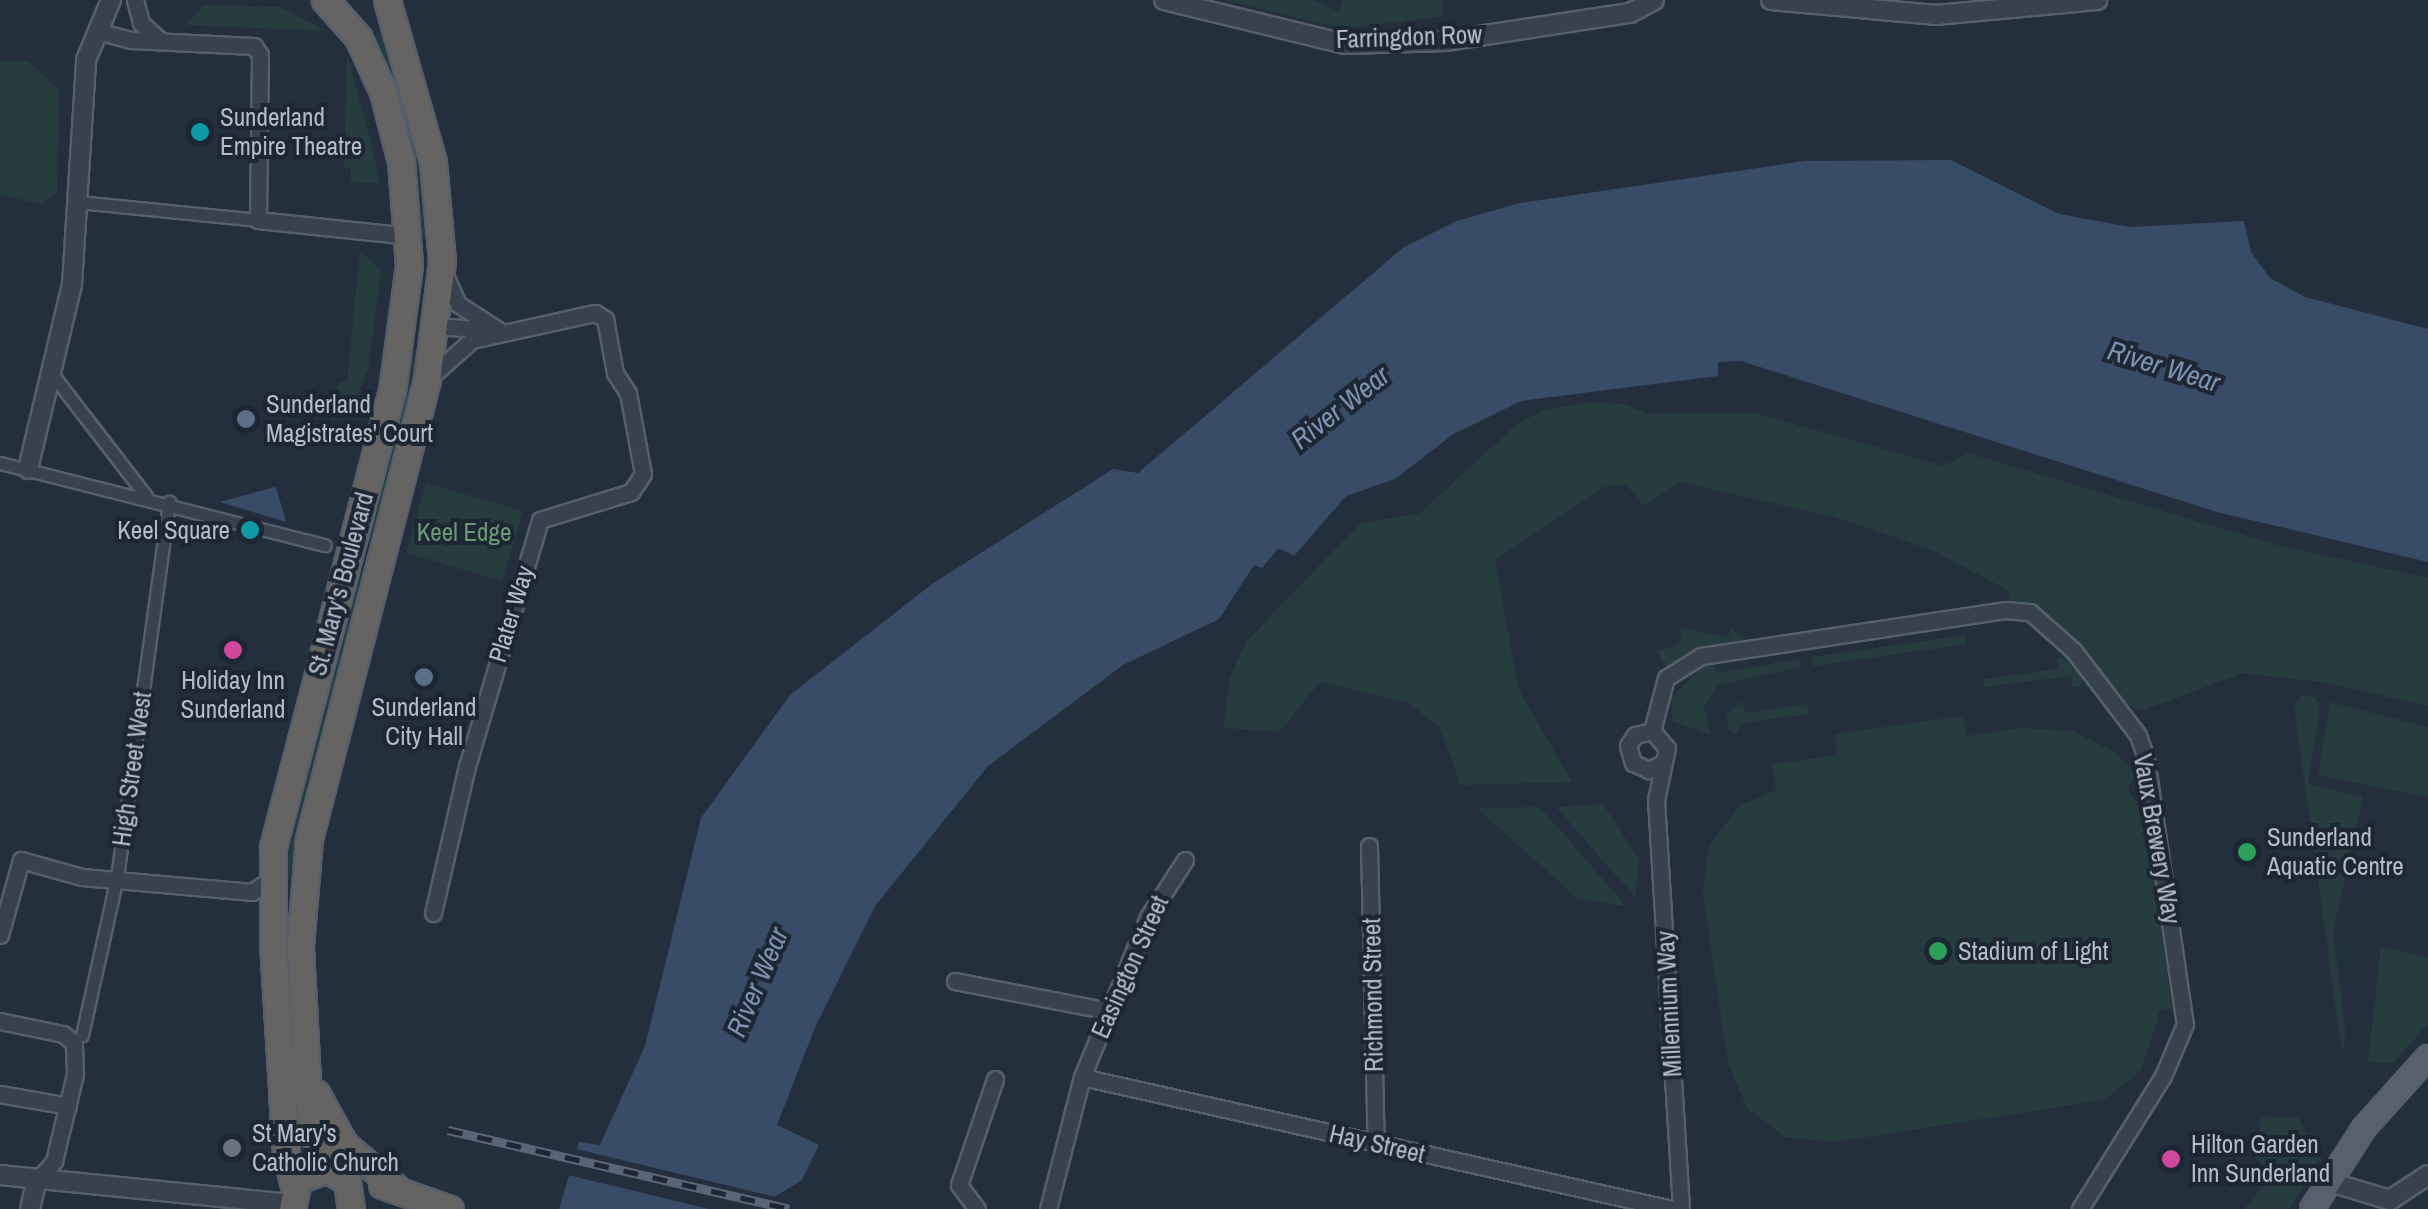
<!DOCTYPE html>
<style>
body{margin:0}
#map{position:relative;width:2428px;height:1209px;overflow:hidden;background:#242f3e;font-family:"Archivo Narrow",sans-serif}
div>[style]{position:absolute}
.green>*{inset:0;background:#263c3f}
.water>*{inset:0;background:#394c67}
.pier>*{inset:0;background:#242f3e}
.roads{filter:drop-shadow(2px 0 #565f6c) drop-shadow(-2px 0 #565f6c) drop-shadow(0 2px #565f6c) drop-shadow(0 -2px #565f6c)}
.pedestrian>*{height:11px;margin:-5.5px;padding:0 5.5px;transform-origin:5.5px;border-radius:5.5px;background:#38414e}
.minor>*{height:15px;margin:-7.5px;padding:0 7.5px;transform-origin:7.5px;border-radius:7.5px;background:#38414e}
.tertiary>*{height:18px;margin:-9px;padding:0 9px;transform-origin:9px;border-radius:9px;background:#38414e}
.primary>*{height:22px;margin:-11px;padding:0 11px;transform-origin:11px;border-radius:11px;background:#56606e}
.trunk>*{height:25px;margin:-12.5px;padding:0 12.5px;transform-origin:12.5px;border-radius:12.5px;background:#656462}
.rail>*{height:9px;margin-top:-4.5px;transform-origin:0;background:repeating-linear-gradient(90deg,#1d2633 0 15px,#5a6575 0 30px);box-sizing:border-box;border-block:2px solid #5a6575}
.dots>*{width:28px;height:28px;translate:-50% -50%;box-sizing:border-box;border:5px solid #1d2633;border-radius:50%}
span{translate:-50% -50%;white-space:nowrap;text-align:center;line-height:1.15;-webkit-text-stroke:8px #1d2633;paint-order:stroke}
.street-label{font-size:25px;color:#b4bcc9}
.poi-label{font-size:25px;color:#b4bcc9}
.left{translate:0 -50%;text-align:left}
.right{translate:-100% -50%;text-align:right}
.park-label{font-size:25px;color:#6b9a76}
.water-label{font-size:28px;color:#7c92b1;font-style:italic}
</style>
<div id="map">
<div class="green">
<div style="clip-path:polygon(1225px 0,1312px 0,1338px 11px,1343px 0,1442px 0,1444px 16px,1344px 29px)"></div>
<div style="clip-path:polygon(203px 5px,280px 7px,327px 31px,186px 25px)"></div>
<div style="clip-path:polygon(384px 29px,416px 132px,429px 241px,419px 239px,403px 117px,375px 36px)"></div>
<div style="clip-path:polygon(347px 54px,373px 149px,379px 183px,351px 182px,351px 169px,344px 168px)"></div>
<div style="clip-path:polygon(0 61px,28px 61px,59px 90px,57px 193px,42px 204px,0 195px)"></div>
<div style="clip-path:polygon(360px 251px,381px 271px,368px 369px,348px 416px,334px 415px,339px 382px,347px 382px)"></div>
<div style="clip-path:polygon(413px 349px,421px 349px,415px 388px,369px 544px,362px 542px)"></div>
<div style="clip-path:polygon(1590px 402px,1624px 404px,1648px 414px,1755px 413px,1944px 466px,1968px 453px,2281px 546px,2428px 578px,2428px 706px,2322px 682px,2242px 673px,2142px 711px,2123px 703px,2052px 619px,2008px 601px,2011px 592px,1932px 550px,1834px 517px,1680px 482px,1644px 506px,1626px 484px,1604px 487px,1495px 560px,1518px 688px,1572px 782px,1461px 785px,1440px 728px,1409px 703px,1320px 682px,1279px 732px,1224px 728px,1230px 677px,1246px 642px,1359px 524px,1420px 513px,1518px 423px,1547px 409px)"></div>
<div style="clip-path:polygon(426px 483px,523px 511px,502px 581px,406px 553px)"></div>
<div style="clip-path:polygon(355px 572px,362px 573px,289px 879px,282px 879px)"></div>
<div style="clip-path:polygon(1680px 628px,1728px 637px,1731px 628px,1745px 639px,1685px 656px,1667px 672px,1658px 651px,1681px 643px)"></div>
<div style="clip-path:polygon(1965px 635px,1966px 644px,1813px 666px,1812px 657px)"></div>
<div style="clip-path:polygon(2070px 656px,2084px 675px,2080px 686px,2072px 687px,2071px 676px,1984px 687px,1983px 679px,2058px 669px,2057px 658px)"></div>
<div style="clip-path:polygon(1800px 659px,1801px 667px,1719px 685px,1704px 706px,1710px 735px,1672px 721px,1671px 697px,1704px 666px,1714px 664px,1715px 673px)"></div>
<div style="clip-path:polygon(2302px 695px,2316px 698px,2320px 710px,2308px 784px,2363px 797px,2333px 932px,2346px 1036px,2342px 1053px,2294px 706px)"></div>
<div style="clip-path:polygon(1743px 701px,1745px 713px,1808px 704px,1809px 714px,1741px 723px,1736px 734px,1728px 729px,1727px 714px)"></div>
<div style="clip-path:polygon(2330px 702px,2428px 727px,2428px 797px,2318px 775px)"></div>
<div style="clip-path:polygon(1963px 716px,1967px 736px,2022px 728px,2072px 731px,2115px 752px,2137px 775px,2127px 787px,2146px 822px,2172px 1008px,2160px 1010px,2141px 1070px,2104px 1100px,1834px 1142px,1785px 1137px,1747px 1108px,1728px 1063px,1703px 893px,1709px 846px,1739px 806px,1776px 790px,1772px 764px,1837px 755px,1835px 734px)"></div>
<div style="clip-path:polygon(1603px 804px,1639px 859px,1635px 897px,1556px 807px)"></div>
<div style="clip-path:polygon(1540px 807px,1626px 906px,1578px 899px,1477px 808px)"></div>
<div style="clip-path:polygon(2381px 947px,2428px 957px,2428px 1024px,2393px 1063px,2368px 1062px)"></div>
<div style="clip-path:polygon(2261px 1116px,2299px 1118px,2320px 1159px,2289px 1209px,2244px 1209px,2271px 1176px,2256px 1157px)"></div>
</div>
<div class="water">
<div style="clip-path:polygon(1951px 160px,2059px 214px,2130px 227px,2244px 221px,2251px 252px,2270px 278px,2305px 297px,2428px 329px,2428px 562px,2217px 512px,1741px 361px,1718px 362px,1718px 376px,1521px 401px,1452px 435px,1395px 479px,1346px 496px,1294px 556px,1278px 548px,1262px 568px,1254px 565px,1219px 619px,1123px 665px,988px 766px,875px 906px,816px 1025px,777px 1125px,819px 1145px,802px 1180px,754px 1209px,559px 1209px,579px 1142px,600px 1145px,645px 1046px,701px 818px,790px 695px,932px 584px,1113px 469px,1138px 473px,1404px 247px,1457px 221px,1520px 203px,1805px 161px)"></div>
<div style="clip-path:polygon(276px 487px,286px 522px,220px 502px,275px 487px)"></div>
</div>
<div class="pier">
<div style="clip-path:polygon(572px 1148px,780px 1198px,763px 1209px,709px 1209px,564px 1174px)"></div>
</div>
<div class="roads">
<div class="pedestrian">
<div style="left:79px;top:202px;width:180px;rotate:5.7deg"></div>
<div style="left:52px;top:374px;width:154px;rotate:52.4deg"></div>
<div style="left:0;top:463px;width:335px;rotate:14.2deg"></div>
<div style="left:82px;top:1035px;width:162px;rotate:-77.5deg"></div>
<div style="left:117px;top:877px;width:379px;rotate:-82.1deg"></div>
</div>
<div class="minor">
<div style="left:135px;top:0;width:24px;rotate:75deg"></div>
<div style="left:141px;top:23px;width:25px;rotate:42deg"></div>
<div style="left:97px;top:31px;width:35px;rotate:15deg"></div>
<div style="left:131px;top:40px;width:123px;rotate:2.8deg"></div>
<div style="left:254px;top:46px;width:11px;rotate:56deg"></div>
<div style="left:260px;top:55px;width:165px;rotate:90.7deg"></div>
<div style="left:258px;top:220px;width:152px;rotate:6deg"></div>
<div style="left:445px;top:275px;width:32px;rotate:66deg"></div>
<div style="left:458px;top:304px;width:48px;rotate:33deg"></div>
<div style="left:437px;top:326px;width:52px;rotate:4.4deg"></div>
<div style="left:430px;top:377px;width:56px;rotate:-41.4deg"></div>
<div style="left:472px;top:340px;width:126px;rotate:-12.4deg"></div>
<div style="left:595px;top:313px;width:12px;rotate:31deg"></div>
<div style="left:605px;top:319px;width:55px;rotate:79.5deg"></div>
<div style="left:615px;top:373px;width:24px;rotate:57deg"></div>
<div style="left:628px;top:393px;width:82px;rotate:79.5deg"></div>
<div style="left:643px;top:474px;width:22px;rotate:124deg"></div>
<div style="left:631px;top:492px;width:95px;rotate:162.9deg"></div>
<div style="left:540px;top:520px;width:257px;rotate:106.5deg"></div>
<div style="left:467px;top:766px;width:151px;rotate:103deg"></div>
<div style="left:1652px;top:731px;width:55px;rotate:-75.2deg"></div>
<div style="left:1666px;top:678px;width:41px;rotate:-32.2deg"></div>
<div style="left:1701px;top:656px;width:307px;rotate:-8.6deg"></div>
<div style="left:2005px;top:610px;width:25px;rotate:5deg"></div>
<div style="left:2030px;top:612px;width:57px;rotate:41.5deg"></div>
<div style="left:2073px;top:650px;width:107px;rotate:52.6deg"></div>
<div style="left:2138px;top:735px;width:24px;rotate:71deg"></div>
<div style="left:2146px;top:758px;width:269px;rotate:81.7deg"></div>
<div style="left:2185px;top:1024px;width:56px;rotate:112.9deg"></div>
<div style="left:2163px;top:1076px;width:157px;rotate:122deg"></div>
<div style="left:1663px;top:763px;width:16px;rotate:153deg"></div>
<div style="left:1649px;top:770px;width:17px;rotate:-156deg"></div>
<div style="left:1633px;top:763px;width:18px;rotate:-106deg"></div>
<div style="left:1628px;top:746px;width:13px;rotate:-58deg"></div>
<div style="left:1635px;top:735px;width:17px;rotate:-13deg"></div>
<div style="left:1652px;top:731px;width:23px;rotate:49deg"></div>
<div style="left:1667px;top:748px;width:53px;rotate:101.9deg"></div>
<div style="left:1656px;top:800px;width:410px;rotate:86.5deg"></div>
<div style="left:1369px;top:846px;width:298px;rotate:88.7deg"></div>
<div style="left:0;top:935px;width:78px;rotate:-74.4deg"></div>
<div style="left:21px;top:860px;width:63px;rotate:15.6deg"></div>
<div style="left:82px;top:877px;width:171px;rotate:5deg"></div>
<div style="left:252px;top:892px;width:22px;rotate:-34deg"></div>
<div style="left:955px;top:981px;width:158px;rotate:11deg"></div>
<div style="left:0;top:1021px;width:64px;rotate:11.7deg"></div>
<div style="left:63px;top:1034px;width:14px;rotate:39deg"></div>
<div style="left:1082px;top:1077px;width:605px;rotate:12.61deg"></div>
<div style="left:0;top:1094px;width:69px;rotate:10deg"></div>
<div style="left:36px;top:1182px;width:28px;rotate:-49deg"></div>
<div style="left:54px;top:1161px;width:89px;rotate:-76.4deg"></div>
<div style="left:75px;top:1074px;width:31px;rotate:-92deg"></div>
<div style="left:977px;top:1209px;width:30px;rotate:-127deg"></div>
<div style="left:959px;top:1185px;width:112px;rotate:-71.2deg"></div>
<div style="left:1048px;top:1209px;width:136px;rotate:-75.6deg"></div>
<div style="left:1082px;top:1077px;width:173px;rotate:-67.6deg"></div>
<div style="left:1148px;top:917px;width:68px;rotate:-57deg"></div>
</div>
<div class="tertiary">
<div style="left:1164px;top:0;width:186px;rotate:13.7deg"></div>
<div style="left:1345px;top:44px;width:101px;rotate:-1.7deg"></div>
<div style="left:1446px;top:41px;width:186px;rotate:-8.7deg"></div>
<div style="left:1630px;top:13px;width:27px;rotate:-28deg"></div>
<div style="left:1771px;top:0;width:166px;rotate:5.2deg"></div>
<div style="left:1936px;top:15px;width:162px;rotate:-5.3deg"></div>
<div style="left:28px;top:469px;width:189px;rotate:-76.6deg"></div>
<div style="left:72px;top:285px;width:225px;rotate:-86.4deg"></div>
<div style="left:86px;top:60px;width:65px;rotate:-67.4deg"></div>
<div style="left:0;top:1175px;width:292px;rotate:5.7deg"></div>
<div style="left:2330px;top:1182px;width:63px;rotate:16.7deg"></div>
<div style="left:2390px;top:1200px;width:45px;rotate:-33.3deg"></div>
<div style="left:30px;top:1209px;width:28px;rotate:-77deg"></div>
</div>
<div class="primary">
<div style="left:2312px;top:1209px;width:96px;rotate:-57.3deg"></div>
<div style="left:2364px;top:1128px;width:96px;rotate:-48deg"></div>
</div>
<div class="trunk">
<div style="left:316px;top:1093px;width:58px;rotate:61.2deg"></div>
<div style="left:344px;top:1144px;width:67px;rotate:40.1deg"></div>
<div style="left:335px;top:1171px;width:39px;rotate:-121deg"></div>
<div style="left:315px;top:1138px;width:39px;rotate:-100deg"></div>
<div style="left:308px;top:1100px;width:154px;rotate:-93deg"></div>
<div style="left:300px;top:946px;width:107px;rotate:-85.2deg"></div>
<div style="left:309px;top:839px;width:474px;rotate:-75.6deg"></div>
<div style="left:427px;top:380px;width:120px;rotate:-82.8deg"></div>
<div style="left:442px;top:261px;width:99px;rotate:-95.2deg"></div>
<div style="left:433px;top:162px;width:168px;rotate:-105.9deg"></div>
<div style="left:382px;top:1185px;width:72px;rotate:19.4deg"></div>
<div style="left:294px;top:1186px;width:32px;rotate:-104deg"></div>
<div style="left:286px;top:1155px;width:210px;rotate:-93.5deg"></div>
<div style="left:273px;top:945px;width:98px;rotate:-90deg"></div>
<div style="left:273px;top:847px;width:471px;rotate:-75.4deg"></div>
<div style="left:392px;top:391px;width:127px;rotate:-82.3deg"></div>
<div style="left:409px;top:265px;width:103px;rotate:-94.4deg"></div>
<div style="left:401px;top:162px;width:72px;rotate:-104.4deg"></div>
<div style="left:383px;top:92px;width:60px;rotate:-114.4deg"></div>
<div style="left:358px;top:37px;width:50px;rotate:-131.7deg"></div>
<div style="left:292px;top:1209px;width:30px;rotate:-78deg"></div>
<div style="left:298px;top:1180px;width:30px;rotate:-21deg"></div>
<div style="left:326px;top:1169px;width:24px;rotate:30deg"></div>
<div style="left:347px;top:1181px;width:28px;rotate:82deg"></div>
</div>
</div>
<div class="rail">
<div style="left:448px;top:1130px;width:350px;rotate:13deg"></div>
</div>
<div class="dots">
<div style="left:200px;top:132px;background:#0f9aa8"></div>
<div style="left:246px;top:419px;background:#5c6f8a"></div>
<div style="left:250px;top:530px;background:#0f9aa8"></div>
<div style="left:233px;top:650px;background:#d1479c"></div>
<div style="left:424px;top:677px;background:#5c6f8a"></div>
<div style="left:2247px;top:852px;background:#2e9e5b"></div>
<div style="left:1938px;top:951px;background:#2e9e5b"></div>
<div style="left:232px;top:1148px;background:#6b7280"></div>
<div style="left:2171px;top:1159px;background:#d1479c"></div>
</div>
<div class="street-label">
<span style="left:1409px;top:37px;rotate:-2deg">Farringdon Row</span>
<span style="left:341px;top:584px;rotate:-75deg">St. Mary's Boulevard</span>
<span style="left:511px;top:614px;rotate:-73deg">Plater Way</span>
<span style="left:132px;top:769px;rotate:-82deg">High Street West</span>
<span style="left:2157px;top:839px;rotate:80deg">Vaux Brewery Way</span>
<span style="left:1130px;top:967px;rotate:-66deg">Easington Street</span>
<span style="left:1373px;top:995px;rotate:-91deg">Richmond Street</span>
<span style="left:1669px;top:1004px;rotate:-93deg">Millennium Way</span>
<span style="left:1377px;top:1144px;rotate:13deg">Hay Street</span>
</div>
<div class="poi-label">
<span class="left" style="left:220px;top:132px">Sunderland<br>Empire Theatre</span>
<span class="left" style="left:266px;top:419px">Sunderland<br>Magistrates' Court</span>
<span class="right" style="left:230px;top:530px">Keel Square</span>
<span style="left:233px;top:695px">Holiday Inn<br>Sunderland</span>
<span style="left:424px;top:722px">Sunderland<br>City Hall</span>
<span class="left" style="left:2267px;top:852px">Sunderland<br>Aquatic Centre</span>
<span class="left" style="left:1958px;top:951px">Stadium of Light</span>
<span class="left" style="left:252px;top:1148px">St Mary's<br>Catholic Church</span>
<span class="left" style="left:2191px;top:1159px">Hilton Garden<br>Inn Sunderland</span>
</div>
<div class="park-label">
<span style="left:464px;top:532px">Keel Edge</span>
</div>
<div class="water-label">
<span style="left:2164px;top:366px;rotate:17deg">River Wear</span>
<span style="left:1340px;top:407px;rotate:-38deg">River Wear</span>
<span style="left:757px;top:982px;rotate:-67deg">River Wear</span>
</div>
</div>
